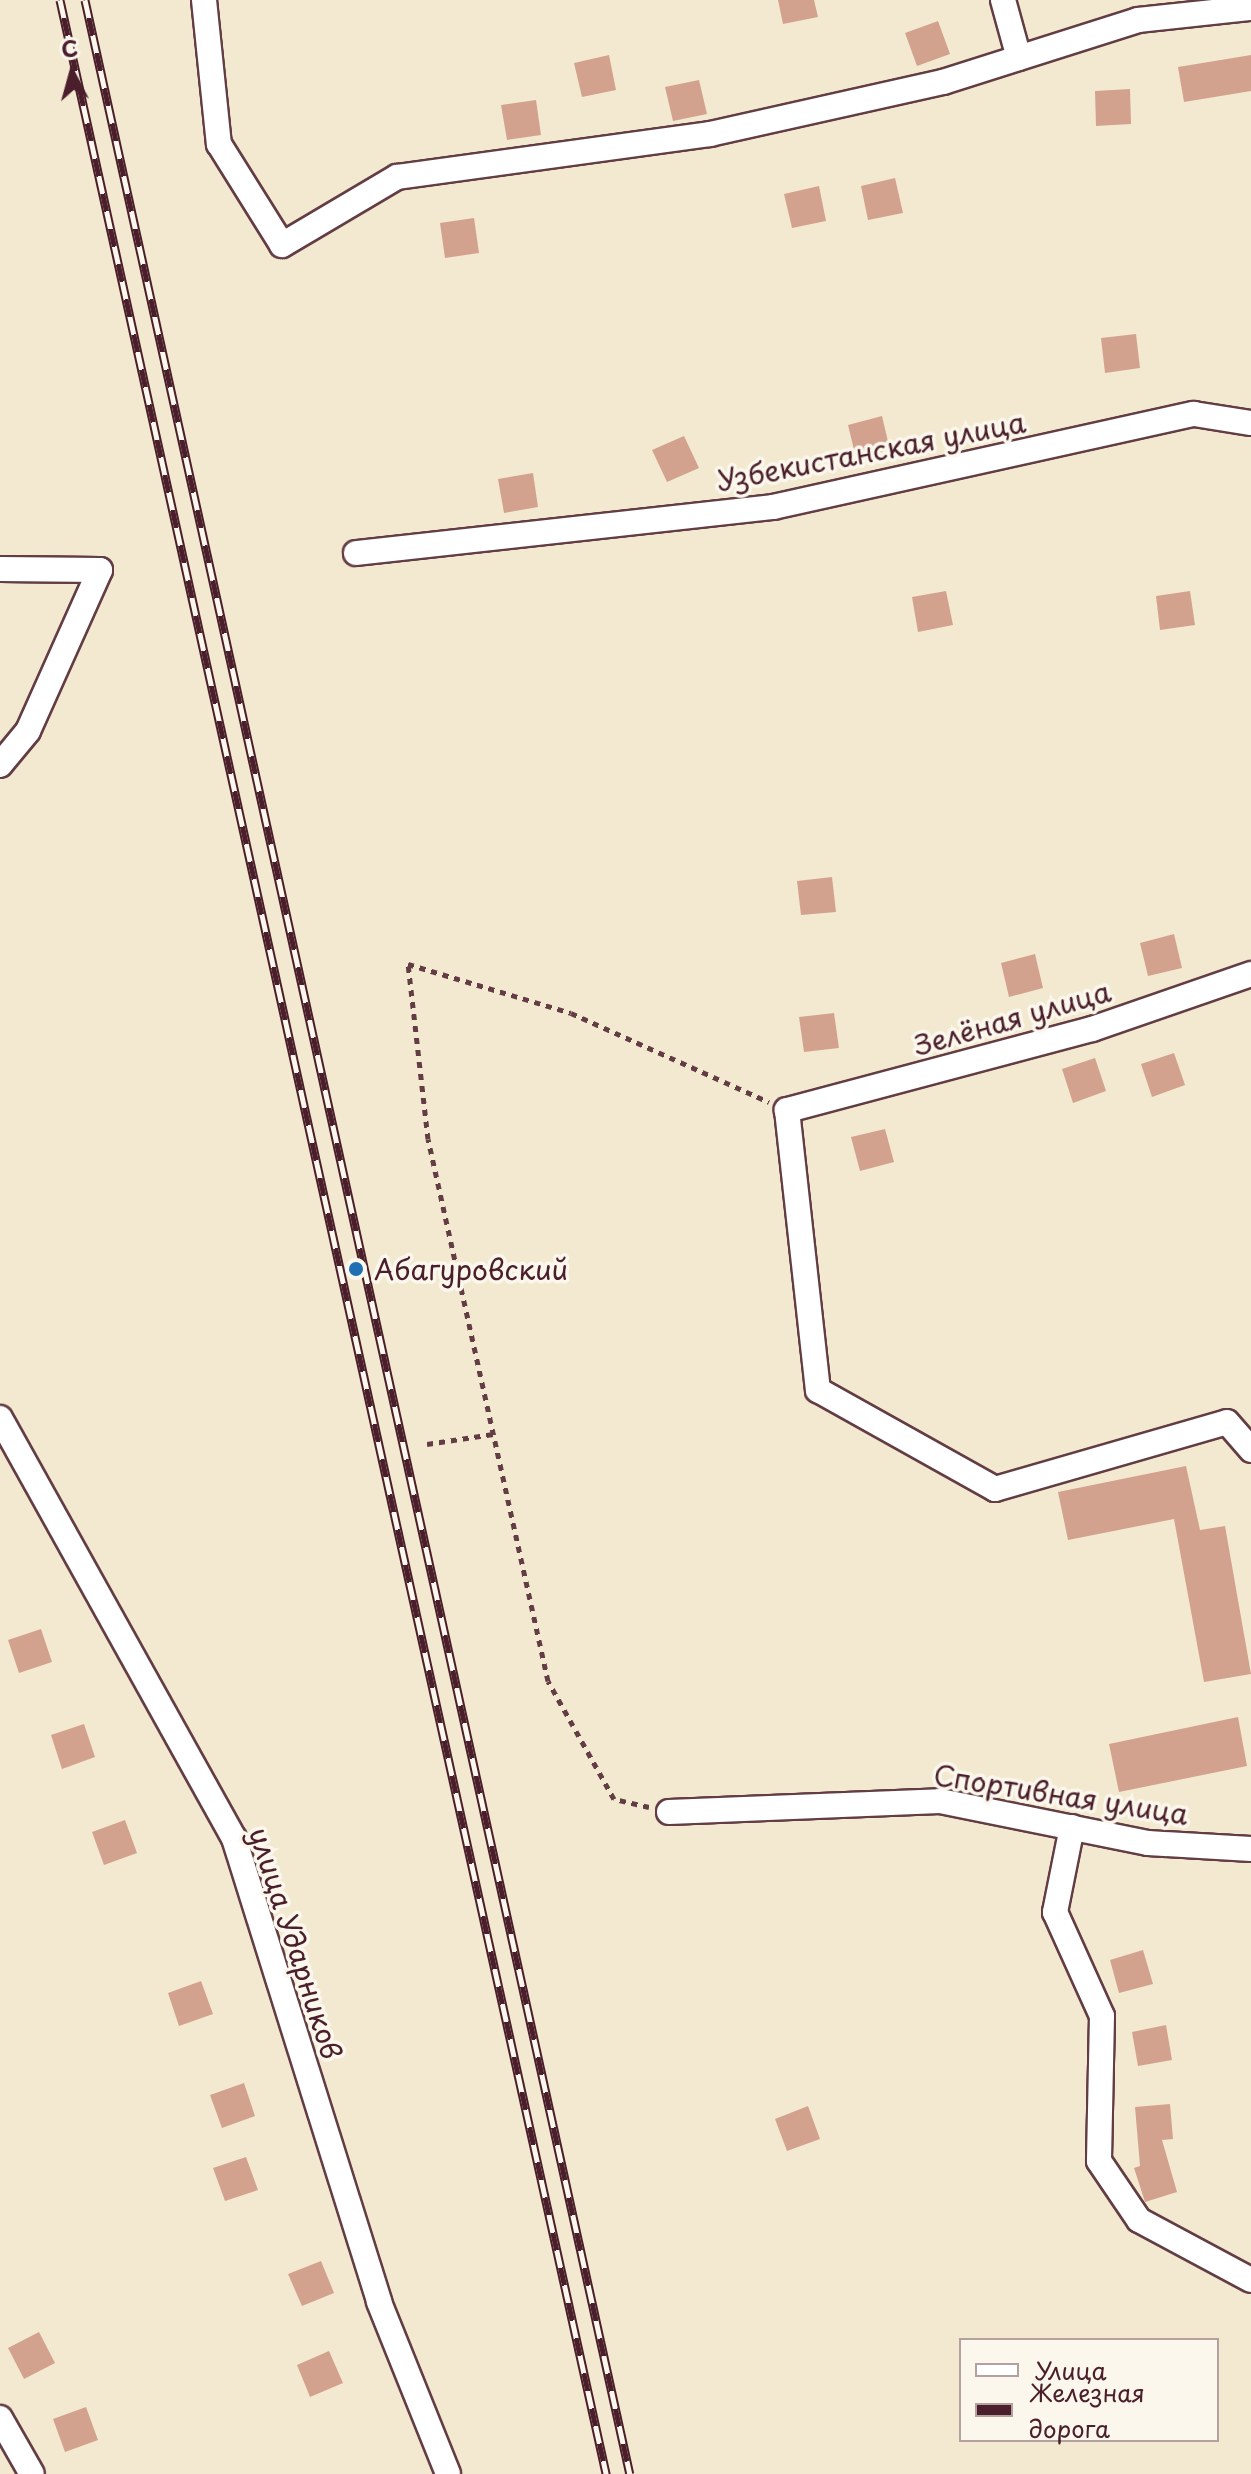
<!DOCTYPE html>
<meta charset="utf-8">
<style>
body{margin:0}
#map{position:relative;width:1251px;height:2474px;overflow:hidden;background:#f3e9d0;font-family:"Playpen Sans",sans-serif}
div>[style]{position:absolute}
.building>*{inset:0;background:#d3a28f}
.path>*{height:5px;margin-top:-2.5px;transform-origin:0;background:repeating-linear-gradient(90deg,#633d44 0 6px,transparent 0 12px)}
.roads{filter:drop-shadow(2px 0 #633d44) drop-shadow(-2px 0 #633d44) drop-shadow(0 2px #633d44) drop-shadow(0 -2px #633d44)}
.street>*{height:24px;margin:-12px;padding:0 12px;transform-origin:12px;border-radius:12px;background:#fff}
.rail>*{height:9px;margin-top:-4.5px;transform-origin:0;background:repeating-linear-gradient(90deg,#fbf7ec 0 18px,#4a1f2b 0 36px);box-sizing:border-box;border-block:2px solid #4a1f2b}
.dots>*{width:22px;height:22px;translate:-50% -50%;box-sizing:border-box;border:4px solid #fbf7ec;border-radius:50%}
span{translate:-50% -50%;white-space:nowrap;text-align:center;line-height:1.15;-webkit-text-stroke:7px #fbf7ec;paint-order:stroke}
.street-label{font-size:28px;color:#4a1f2b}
.poi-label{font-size:28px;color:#4a1f2b}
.left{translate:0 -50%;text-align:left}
.legend{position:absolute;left:959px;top:2338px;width:260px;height:104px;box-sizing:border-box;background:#fbf7ec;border:2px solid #b4a19f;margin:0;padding:10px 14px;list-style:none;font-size:24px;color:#4a1f2b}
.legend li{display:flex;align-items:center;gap:16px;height:40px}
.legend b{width:40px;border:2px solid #b4a19f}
.north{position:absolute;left:32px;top:32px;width:80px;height:80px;-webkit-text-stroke:6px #fbf7ec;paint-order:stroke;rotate:354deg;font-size:22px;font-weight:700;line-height:32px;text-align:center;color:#4a1f2b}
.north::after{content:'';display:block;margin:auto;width:28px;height:36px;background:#4a1f2b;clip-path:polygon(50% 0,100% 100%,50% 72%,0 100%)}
</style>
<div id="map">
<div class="building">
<div style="clip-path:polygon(778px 0,814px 0,818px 17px,783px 24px)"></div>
<div style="clip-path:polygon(938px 21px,950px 54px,917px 66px,905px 33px)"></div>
<div style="clip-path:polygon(609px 55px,616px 90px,582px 97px,574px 63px)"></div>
<div style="clip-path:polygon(1251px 55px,1251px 91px,1184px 102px,1178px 67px)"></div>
<div style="clip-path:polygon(699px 80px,707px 114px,673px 121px,665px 87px)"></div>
<div style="clip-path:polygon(1130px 89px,1131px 124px,1096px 126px,1095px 91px)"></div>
<div style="clip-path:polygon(536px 100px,541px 135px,507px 140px,501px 105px)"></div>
<div style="clip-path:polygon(895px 178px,903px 213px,868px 220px,861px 186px)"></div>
<div style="clip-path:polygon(819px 186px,826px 221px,792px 228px,784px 194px)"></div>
<div style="clip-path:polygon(474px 218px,479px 253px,445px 258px,440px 223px)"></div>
<div style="clip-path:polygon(1136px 334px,1140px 368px,1105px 373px,1101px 338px)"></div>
<div style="clip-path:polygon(882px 416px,890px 450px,856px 458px,848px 425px)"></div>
<div style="clip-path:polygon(684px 436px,699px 468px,667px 482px,652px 450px)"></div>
<div style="clip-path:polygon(533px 473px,538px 507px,504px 513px,498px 479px)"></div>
<div style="clip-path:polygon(946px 591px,953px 625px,918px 632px,912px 597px)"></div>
<div style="clip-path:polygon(1190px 591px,1195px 625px,1160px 630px,1156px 596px)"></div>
<div style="clip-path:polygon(832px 877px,836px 912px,801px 915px,797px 881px)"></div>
<div style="clip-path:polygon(1174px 934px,1182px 968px,1148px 976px,1140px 943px)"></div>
<div style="clip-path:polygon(1035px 954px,1043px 988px,1009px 997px,1001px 963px)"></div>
<div style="clip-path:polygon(834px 1013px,839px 1048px,804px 1052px,799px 1017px)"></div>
<div style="clip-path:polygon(1174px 1053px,1185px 1085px,1152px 1097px,1141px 1064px)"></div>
<div style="clip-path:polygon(1095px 1058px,1106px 1091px,1073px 1103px,1062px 1069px)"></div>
<div style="clip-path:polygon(885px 1129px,894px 1162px,860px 1171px,851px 1137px)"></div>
<div style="clip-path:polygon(1186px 1466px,1200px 1530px,1225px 1526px,1251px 1674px,1204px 1682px,1174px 1519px,1068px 1540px,1058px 1492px)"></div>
<div style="clip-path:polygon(41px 1629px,52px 1662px,19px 1673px,8px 1640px)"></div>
<div style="clip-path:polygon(1238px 1717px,1247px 1766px,1119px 1792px,1109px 1744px)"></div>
<div style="clip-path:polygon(84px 1724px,95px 1757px,62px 1769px,51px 1735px)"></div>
<div style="clip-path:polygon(125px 1820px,137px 1853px,104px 1865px,92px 1832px)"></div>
<div style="clip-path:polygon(1143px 1950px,1153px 1984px,1119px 1993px,1110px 1960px)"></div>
<div style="clip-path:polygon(201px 1981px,213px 2014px,179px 2026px,168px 1993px)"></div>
<div style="clip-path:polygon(1166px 2025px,1172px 2060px,1138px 2066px,1132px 2032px)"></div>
<div style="clip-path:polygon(244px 2083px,255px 2116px,222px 2128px,210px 2095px)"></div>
<div style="clip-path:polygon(1170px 2104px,1173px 2139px,1162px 2140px,1177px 2192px,1145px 2202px,1134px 2168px,1140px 2166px,1135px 2107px)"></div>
<div style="clip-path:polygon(808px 2106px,820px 2139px,787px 2151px,775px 2119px)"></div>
<div style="clip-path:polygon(246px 2157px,258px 2190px,225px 2201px,213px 2168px)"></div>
<div style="clip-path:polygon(321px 2261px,334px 2293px,302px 2306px,288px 2274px)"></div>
<div style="clip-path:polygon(39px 2332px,55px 2363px,24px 2379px,8px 2348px)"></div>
<div style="clip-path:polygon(329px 2351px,343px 2383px,310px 2397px,297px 2365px)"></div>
<div style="clip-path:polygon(86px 2407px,98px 2440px,65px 2452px,53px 2419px)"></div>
</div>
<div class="path">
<div style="left:427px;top:1444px;width:67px;rotate:-8.6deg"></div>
<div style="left:649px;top:1807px;width:36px;rotate:-167deg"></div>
<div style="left:614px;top:1799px;width:135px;rotate:-119.2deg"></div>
<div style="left:548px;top:1681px;width:555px;rotate:-102.48deg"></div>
<div style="left:428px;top:1139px;width:176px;rotate:-96.5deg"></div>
<div style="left:408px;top:964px;width:170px;rotate:16.7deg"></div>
<div style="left:571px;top:1013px;width:217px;rotate:24.2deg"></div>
</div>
<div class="roads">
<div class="street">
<div style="left:204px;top:0;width:145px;rotate:84.1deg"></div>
<div style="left:219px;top:144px;width:119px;rotate:58deg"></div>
<div style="left:282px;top:245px;width:134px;rotate:-30.6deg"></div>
<div style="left:397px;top:177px;width:316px;rotate:-7.8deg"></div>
<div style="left:710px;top:134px;width:239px;rotate:-12.6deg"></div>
<div style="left:943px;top:82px;width:205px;rotate:-17.6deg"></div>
<div style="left:1138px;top:20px;width:114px;rotate:-6.1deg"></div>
<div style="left:1003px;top:0;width:60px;rotate:74.6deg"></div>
<div style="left:356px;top:553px;width:420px;rotate:-6.3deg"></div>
<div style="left:773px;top:507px;width:431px;rotate:-12.5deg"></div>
<div style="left:1194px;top:414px;width:58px;rotate:9deg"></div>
<div style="left:0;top:569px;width:100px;rotate:0.6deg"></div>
<div style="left:100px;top:570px;width:176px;rotate:114.1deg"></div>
<div style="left:28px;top:731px;width:44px;rotate:129.5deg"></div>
<div style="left:1251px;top:974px;width:168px;rotate:160.9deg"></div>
<div style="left:1092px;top:1029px;width:316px;rotate:165.1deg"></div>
<div style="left:787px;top:1110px;width:282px;rotate:83.7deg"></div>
<div style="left:818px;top:1390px;width:203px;rotate:29.2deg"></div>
<div style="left:995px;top:1489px;width:241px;rotate:-16.1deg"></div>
<div style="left:1227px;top:1422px;width:37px;rotate:49deg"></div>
<div style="left:0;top:1418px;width:481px;rotate:60.9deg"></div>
<div style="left:234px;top:1838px;width:486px;rotate:72.6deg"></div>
<div style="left:379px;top:2302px;width:185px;rotate:68.1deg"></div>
<div style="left:669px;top:1812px;width:271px;rotate:-2.3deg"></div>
<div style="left:940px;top:1801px;width:212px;rotate:11.4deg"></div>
<div style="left:1148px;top:1843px;width:103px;rotate:3.3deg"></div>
<div style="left:1072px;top:1827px;width:87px;rotate:101.3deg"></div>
<div style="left:1055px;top:1912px;width:114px;rotate:65.7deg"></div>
<div style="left:1102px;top:2016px;width:145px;rotate:91.2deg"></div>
<div style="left:1099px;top:2161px;width:71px;rotate:55.9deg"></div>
<div style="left:1139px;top:2220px;width:127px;rotate:28.2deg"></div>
<div style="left:0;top:2418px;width:64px;rotate:60.3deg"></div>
</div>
</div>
<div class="rail">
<div style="left:60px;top:0;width:2534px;rotate:77.55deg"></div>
<div style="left:85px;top:0;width:2533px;rotate:77.58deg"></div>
</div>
<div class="dots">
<div style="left:356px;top:1269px;background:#1f6fb2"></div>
</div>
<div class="street-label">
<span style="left:871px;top:451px;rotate:-11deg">Узбекистанская улица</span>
<span style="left:1012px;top:1018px;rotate:-16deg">Зелёная улица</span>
<span style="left:1061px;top:1794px;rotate:9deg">Спортивная улица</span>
<span style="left:296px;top:1943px;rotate:72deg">улица Ударников</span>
</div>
<div class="poi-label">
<span class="left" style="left:374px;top:1269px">Абагуровский</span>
</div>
<ul class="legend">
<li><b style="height:10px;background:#fff"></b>Улица</li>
<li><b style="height:10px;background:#4a1f2b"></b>Железная дорога</li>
</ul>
<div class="north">С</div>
</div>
